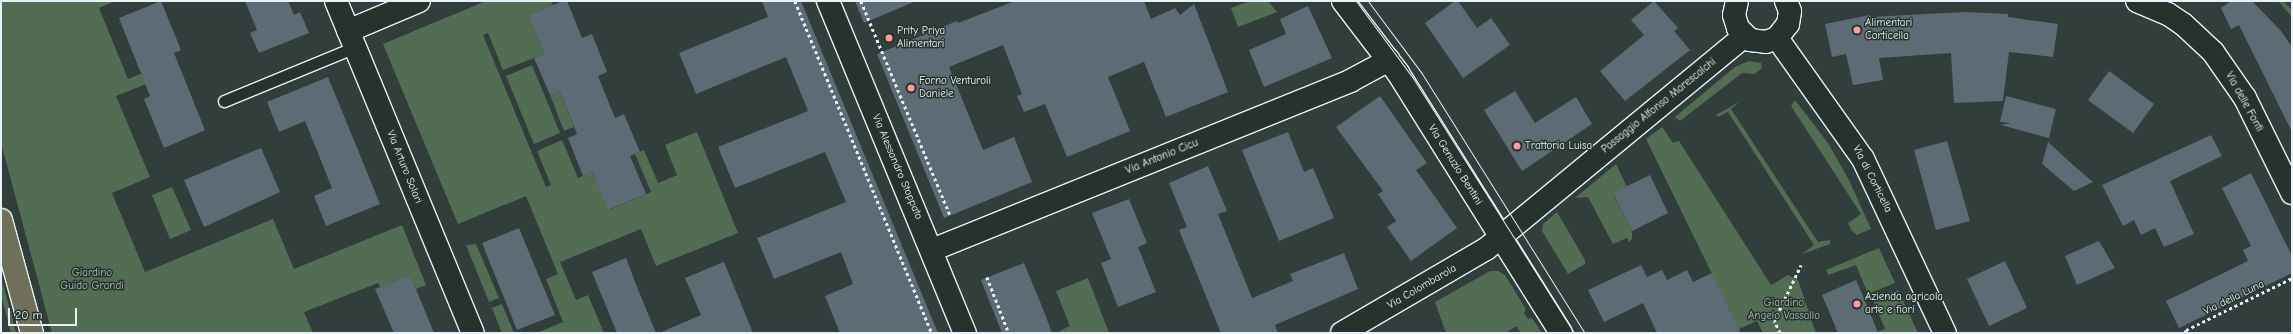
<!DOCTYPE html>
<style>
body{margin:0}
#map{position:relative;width:2293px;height:334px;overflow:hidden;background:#313e3b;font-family:"Comic Neue",sans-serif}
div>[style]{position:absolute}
.green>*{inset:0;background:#526d54}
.building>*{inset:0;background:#5d6b74}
.path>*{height:2.5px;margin-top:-1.25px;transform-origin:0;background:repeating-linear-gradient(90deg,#e8f1f8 0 3px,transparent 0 6px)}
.roads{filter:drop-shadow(1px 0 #e8f1f8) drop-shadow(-1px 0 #e8f1f8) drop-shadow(0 1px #e8f1f8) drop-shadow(0 -1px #e8f1f8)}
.lane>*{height:11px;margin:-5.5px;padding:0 5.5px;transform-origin:5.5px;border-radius:5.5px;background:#26332d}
.street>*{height:22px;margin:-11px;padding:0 11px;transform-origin:11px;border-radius:11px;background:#26332d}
.secondary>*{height:22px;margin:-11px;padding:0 11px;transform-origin:11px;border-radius:11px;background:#26332d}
.primary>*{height:22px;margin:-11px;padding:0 11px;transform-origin:11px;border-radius:11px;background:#706f59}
.tram>*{height:1px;margin:-0.5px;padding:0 0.5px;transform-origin:0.5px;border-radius:0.5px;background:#e8f1f8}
.dots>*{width:11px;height:11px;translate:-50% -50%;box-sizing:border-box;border:2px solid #26332d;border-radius:50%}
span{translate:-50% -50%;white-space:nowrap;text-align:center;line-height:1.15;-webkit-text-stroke:3px #26332d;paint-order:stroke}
.poi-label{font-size:11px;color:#e8f1f8}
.left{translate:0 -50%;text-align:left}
.street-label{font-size:11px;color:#e8f1f8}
.park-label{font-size:11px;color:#acbcb6}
.frame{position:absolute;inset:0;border:2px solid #e8f1f8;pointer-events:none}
.scale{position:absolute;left:8px;top:308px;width:69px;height:18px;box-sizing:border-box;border:2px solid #e8f1f8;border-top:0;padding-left:5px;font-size:12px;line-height:14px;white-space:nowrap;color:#e8f1f8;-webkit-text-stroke:3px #26332d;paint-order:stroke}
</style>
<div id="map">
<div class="green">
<div style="clip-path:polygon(1px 1px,115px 1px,99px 8px,128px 79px,170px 62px,174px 73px,116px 96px,150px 177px,112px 193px,145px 272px,273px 219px,294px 269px,402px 225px,426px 285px,416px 289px,410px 275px,380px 287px,378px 283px,304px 312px,313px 333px,52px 333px,1px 143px)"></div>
<div style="clip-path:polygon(486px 1px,551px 1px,553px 5px,528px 15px,544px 54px,503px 70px,488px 33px,483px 35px,546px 187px,551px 185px,537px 151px,562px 140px,578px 178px,593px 172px,609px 210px,651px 192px,635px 154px,644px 150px,658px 183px,677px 175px,665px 145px,697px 132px,738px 233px,656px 266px,641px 229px,560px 262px,576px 300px,588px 295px,604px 333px,536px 333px,563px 322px,546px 279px,558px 274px,526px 196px,458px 224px,383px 44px)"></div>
<div style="clip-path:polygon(1250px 1px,1268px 1px,1277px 12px,1238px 27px,1231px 8px)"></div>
<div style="clip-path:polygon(2278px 1px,2283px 1px,2292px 10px,2292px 17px)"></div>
<div style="clip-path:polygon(1749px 61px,1761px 63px,1762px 68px,1755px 74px,1742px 73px,1680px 121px,1675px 117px,1735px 67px)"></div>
<div style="clip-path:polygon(532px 65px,560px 133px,534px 144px,506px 76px)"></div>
<div style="clip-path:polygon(560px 91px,574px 127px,564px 131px,550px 95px)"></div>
<div style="clip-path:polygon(1795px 100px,1828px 143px,1850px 182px,1871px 229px,1857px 235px,1851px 230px,1848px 223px,1861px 214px,1791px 106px)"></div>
<div style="clip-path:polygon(1739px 102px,1731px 109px,1818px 242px,1830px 240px,1830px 244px,1802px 254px,1814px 245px,1728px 112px,1718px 117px,1716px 115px)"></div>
<div style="clip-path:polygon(1662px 127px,1673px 143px,1679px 141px,1771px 285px,1788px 275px,1798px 280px,1816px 333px,1763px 333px,1757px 321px,1739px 329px,1646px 139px)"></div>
<div style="clip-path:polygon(1616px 164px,1627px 187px,1613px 194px,1632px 231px,1632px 239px,1629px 242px,1627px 238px,1613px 244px,1588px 197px,1575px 198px)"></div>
<div style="clip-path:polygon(172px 187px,191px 230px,170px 239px,152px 195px)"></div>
<div style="clip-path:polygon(1557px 212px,1585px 260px,1585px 264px,1568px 274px,1542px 231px,1543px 224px)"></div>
<div style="clip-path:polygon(476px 244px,499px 298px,489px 302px,466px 245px)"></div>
<div style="clip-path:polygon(1879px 248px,1895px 283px,1868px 294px,1856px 265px,1828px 275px,1826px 270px)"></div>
<div style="clip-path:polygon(1490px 271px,1498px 271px,1505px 275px,1526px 309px,1524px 313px,1528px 319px,1532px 318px,1542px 333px,1521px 333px,1516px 326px,1506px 333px,1446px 333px,1435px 302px)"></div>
<div style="clip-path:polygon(1px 276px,16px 333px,11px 333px,1px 295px)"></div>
<div style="clip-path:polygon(1088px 278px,1109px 333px,1056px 333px,1070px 326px,1056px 291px)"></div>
<div style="clip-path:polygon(1898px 290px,1918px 333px,1874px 333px,1885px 329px,1873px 300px)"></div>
<div style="clip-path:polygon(502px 304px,514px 333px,502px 333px,492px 308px)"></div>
</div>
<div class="building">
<div style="clip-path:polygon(161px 1px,181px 50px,174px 53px,205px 130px,164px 148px,144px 99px,150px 96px,119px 18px)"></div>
<div style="clip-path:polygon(245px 1px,288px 1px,294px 15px,300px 12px,309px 33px,259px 53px,250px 33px,257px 30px)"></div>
<div style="clip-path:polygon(563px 1px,567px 1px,582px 38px,592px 34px,607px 72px,598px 76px,615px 118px,624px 114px,640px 152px,630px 156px,646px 194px,608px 210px,593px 172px,583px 176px,568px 138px,577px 134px,560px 91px,550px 95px,534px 58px,544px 54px,528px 15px)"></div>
<div style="clip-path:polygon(762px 1px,801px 1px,938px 333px,840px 333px,825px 296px,853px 284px,841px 252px,774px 279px,757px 238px,846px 202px,825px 152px,735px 188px,718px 147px,808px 111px,786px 57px,696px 94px,679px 53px,768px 17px)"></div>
<div style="clip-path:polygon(855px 1px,916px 1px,864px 23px)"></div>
<div style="clip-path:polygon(1015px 1px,1144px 1px,1151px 19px,1175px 8px,1180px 15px,1194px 4px,1228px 92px,1166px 117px,1144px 62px,1108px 77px,1130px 131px,1067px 157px,1045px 104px,1024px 112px,1017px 96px,1022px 94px,1003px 45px,949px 67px,983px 150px,1014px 137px,1032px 182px,944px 218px,877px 54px,957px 21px,958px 23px)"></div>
<div style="clip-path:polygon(1455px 1px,1458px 1px,1477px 28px,1491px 18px,1510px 45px,1463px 78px,1425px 23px)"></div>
<div style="clip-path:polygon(1654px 1px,1678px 28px,1674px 31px,1690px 50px,1625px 101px,1600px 71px,1644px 35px,1631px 20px)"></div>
<div style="clip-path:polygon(2231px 1px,2252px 1px,2281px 31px,2292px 47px,2292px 132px,2239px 25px,2231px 29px,2221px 8px)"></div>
<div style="clip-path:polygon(1308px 6px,1332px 58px,1264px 87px,1249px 50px,1286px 34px,1280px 19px)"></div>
<div style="clip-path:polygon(1964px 12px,2008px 14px,2008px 17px,2058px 24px,2053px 57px,2009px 52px,2003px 101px,1954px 103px,1951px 53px,1879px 58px,1883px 80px,1853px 85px,1846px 54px,1832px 57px,1825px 24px,1870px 15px,1871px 17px)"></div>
<div style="clip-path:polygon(2109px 71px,2154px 104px,2133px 133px,2088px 100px)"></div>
<div style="clip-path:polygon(328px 77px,380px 204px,326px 226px,314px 196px,332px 188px,305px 121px,279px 132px,267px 102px)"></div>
<div style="clip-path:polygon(1515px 91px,1535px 123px,1576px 97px,1592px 124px,1522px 171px,1484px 110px)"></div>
<div style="clip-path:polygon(1380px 96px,1427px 163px,1416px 170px,1457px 228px,1411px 261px,1387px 227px,1396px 221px,1378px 194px,1383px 191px,1336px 127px)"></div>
<div style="clip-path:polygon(2006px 96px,2056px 109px,2049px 138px,2001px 125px,2011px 123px,2000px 122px)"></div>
<div style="clip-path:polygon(1288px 132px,1304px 172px,1313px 168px,1334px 218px,1279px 241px,1242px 150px)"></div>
<div style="clip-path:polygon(2211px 135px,2222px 156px,2170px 181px,2194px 234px,2164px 247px,2155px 228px,2141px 235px,2134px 220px,2123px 226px,2102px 185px)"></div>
<div style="clip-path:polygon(1947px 141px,1970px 221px,1936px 230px,1914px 150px)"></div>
<div style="clip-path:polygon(2048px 142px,2072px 164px,2093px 182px,2074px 191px,2042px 164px)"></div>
<div style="clip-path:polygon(261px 148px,280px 192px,204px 227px,184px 180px)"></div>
<div style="clip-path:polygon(1208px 166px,1227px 211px,1218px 214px,1252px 298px,1293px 281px,1290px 274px,1344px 253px,1358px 289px,1275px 325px,1278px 333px,1221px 333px,1179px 230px,1187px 227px,1169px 183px)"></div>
<div style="clip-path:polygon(2251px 173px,2292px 256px,2292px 273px,2179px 328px,2166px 301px,2248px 261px,2243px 250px,2251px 246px,2222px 188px)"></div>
<div style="clip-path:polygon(1650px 175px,1668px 213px,1632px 231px,1613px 193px)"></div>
<div style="clip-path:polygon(1129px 199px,1147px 243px,1138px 247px,1156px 292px,1118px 307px,1101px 263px,1111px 259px,1092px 213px)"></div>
<div style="clip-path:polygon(519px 228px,555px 315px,517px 330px,482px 243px)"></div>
<div style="clip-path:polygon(2099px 241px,2115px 268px,2077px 285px,2065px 256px)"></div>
<div style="clip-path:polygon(626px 258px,637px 287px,656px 333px,617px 333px,592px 272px)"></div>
<div style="clip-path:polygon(2005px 261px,2027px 308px,1989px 326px,1967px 279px)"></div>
<div style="clip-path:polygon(724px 262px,753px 333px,659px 333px,701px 315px,685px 278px)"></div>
<div style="clip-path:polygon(1024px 263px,1045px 314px,1052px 333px,1002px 333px,981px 280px)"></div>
<div style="clip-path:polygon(1641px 265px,1647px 277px,1662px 270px,1667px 280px,1687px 270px,1693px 282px,1712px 273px,1741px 333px,1657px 333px,1643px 303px,1604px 322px,1588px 290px)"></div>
<div style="clip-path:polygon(410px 275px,416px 289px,434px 333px,394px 333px,375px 289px)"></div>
<div style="clip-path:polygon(1856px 280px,1873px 320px,1878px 333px,1838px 333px,1822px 295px)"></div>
</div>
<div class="path">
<div style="left:795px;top:1px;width:359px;rotate:67.6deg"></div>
<div style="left:861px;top:1px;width:232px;rotate:67.4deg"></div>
<div style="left:987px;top:277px;width:60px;rotate:68.6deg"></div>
<div style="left:1780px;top:333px;width:13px;rotate:-117deg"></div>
<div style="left:1774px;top:321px;width:62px;rotate:-64.3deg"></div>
<div style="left:2185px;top:333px;width:3px;rotate:-72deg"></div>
<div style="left:2186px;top:330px;width:118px;rotate:-26.1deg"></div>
</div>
<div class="roads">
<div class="lane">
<div style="left:224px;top:101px;width:142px;rotate:-22.4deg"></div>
</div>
<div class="street">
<div style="left:336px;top:1px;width:359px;rotate:67.6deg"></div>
<div style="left:828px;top:1px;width:359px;rotate:67.6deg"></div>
<div style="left:1737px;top:1px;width:14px;rotate:102deg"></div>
<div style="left:1734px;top:15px;width:14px;rotate:73deg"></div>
<div style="left:1738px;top:28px;width:17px;rotate:45deg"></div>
<div style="left:1750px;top:40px;width:16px;rotate:7deg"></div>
<div style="left:1766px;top:42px;width:12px;rotate:-20deg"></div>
<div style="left:1777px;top:38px;width:18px;rotate:-52deg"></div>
<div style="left:1788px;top:24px;width:13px;rotate:-81deg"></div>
<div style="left:1790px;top:11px;width:11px;rotate:-112deg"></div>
<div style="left:2137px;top:1px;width:34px;rotate:23deg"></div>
<div style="left:2168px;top:14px;width:18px;rotate:34deg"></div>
<div style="left:2183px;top:24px;width:41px;rotate:43deg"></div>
<div style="left:2213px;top:52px;width:56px;rotate:55.2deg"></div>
<div style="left:2245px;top:98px;width:106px;rotate:63.7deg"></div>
<div style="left:348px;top:31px;width:77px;rotate:-22.9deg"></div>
<div style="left:1777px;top:38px;width:148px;rotate:54.6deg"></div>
<div style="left:1863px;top:159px;width:192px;rotate:64.8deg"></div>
<div style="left:932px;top:250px;width:451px;rotate:-22deg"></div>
<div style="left:1350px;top:81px;width:44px;rotate:-28.3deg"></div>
<div style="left:1342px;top:333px;width:167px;rotate:-30.3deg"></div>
<div style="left:1486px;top:249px;width:335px;rotate:-39.5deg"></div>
</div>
<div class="secondary">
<div style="left:1343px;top:1px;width:91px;rotate:52.6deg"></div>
<div style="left:1398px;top:73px;width:307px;rotate:57.9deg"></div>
</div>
<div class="primary">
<div style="left:1px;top:220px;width:117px;rotate:74.7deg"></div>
</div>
</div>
<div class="tram">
<div style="left:1356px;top:1px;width:96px;rotate:53.5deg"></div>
<div style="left:1413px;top:78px;width:302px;rotate:57.7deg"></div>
<div style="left:1368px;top:1px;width:89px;rotate:53.3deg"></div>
<div style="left:1421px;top:72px;width:308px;rotate:57.9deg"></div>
</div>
<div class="dots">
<div style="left:1857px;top:30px;background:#ff9aa2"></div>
<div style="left:889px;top:38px;background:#ff9aa2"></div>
<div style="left:911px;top:88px;background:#ff9aa2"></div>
<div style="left:1517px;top:146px;background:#ff9aa2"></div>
<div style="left:1857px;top:304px;background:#ff9aa2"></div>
</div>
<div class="poi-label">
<span class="left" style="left:1865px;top:30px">Alimentari<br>Corticella</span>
<span class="left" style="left:897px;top:38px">Prity Priya<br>Alimentari</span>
<span class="left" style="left:919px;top:88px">Forno Venturoli<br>Daniele</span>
<span class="left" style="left:1525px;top:146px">Trattoria Luisa</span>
<span class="left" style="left:1865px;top:304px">Azienda agricola<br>arte e fiori</span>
</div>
<div class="street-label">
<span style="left:2244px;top:102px;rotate:61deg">Via delle Fonti</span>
<span style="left:1659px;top:106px;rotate:-39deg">Passaggio Alfonso Marescalchi</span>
<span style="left:1162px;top:157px;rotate:-22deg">Via Antonio Cicu</span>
<span style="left:1455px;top:165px;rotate:58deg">Via Genuzio Bentini</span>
<span style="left:404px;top:167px;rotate:68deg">Via Arturo Solari</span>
<span style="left:897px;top:167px;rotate:67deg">Via Alessandro Stoppato</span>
<span style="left:1872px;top:179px;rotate:63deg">Via di Corticella</span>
<span style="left:1422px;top:287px;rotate:-30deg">Via Colombarola</span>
<span style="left:2234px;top:298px;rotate:-26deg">Via della Luna</span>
</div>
<div class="park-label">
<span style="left:92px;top:280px">Giardino<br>Guido Grandi</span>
<span style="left:1784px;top:310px">Giardino<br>Angelo Vassallo</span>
</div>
<div class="frame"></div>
<div class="scale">20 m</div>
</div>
